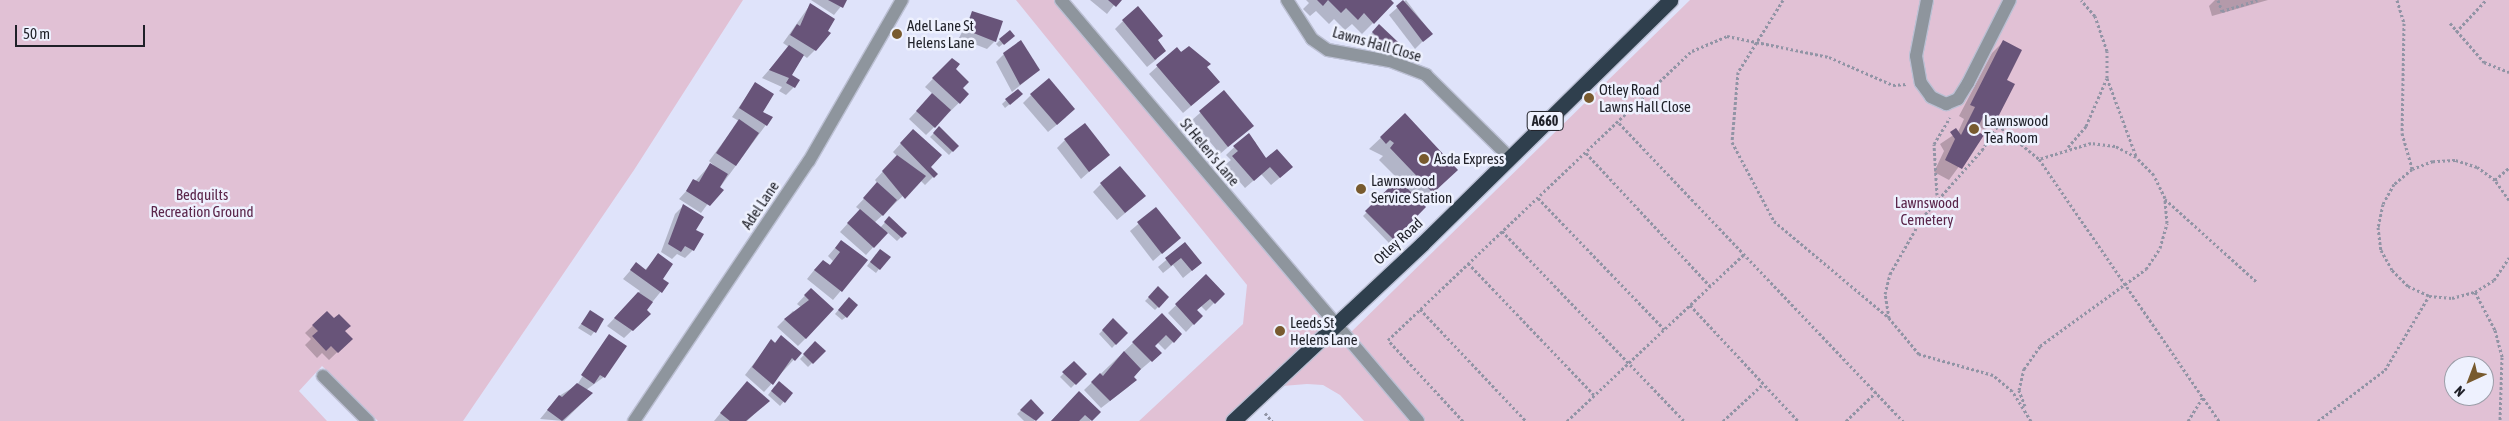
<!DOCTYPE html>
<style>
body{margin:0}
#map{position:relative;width:2509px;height:421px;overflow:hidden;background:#dfe3fa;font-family:"Asap Condensed",sans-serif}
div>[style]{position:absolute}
.green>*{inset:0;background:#e1c1d5}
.shadow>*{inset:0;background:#0003}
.building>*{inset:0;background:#685479}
.path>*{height:3px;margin-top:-1.5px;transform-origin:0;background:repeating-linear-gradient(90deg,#9194a5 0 2.5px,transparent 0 5px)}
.roads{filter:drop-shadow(1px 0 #bcc0d4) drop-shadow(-1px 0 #bcc0d4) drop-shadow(0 1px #bcc0d4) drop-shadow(0 -1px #bcc0d4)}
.minor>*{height:12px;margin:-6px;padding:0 6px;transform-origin:6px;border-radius:6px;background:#8e959d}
.highway>*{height:15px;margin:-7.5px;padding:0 7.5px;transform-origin:7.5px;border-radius:7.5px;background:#2f3f4d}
.dots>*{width:14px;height:14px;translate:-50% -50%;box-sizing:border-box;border:2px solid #eef1fe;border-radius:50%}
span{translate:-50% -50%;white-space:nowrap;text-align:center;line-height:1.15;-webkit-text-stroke:5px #eef1fe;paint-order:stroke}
.shield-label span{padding:1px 4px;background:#eef1fe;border:1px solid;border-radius:4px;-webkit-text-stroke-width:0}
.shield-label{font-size:14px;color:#1f2028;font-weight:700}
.poi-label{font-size:15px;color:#1f2028}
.left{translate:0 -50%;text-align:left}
.street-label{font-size:15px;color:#1f2028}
.park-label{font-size:15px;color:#5b264b}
.north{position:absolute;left:2444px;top:356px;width:50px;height:50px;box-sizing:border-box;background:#eef1fe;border:1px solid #9b9da8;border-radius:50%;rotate:223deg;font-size:14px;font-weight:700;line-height:20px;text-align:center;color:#1f2028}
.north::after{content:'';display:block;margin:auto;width:18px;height:22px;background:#785a2e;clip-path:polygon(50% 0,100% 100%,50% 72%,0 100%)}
.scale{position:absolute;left:15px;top:25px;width:130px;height:22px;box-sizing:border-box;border:2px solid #1f2028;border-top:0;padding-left:6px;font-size:15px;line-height:18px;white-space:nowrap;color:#1f2028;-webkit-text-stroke:4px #eef1fe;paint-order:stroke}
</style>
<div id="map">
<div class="green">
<div style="clip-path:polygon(0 0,743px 0,634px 170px,463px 421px,378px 421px,322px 366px,299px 391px,327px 421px,0 421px)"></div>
<div style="clip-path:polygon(evenodd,1016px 0,1061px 0,1346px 337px,1690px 0,2509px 0,2509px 421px,1364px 421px,1340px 395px,1323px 385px,1307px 384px,1269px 387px,1233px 421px,1139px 421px,1243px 324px,1247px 285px,1016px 0,2454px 366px,2484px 366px,2484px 396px,2454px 396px,2454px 366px)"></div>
</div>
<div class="shadow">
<div style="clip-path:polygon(811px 0,846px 0,834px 15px)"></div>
<div style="clip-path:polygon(1090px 0,1118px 0,1107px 14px)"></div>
<div style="clip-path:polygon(1306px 0,1389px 0,1393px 3px,1362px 34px,1352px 24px,1345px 30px,1334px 19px,1329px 24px,1316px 11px,1310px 16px,1303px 9px,1309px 3px)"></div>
<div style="clip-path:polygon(1406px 0,1431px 33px,1415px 49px,1389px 15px)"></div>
<div style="clip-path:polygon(2215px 0,2268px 0,2212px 16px,2209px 6px)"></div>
<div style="clip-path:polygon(810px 5px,815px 50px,807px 58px,803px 55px,790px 75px,794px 87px,786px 95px,779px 91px,782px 87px,762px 78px,789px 47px,783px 43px)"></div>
<div style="clip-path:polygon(972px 12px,995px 41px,987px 49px,959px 38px)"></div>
<div style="clip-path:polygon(1123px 21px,1156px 41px,1157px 59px,1147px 67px,1115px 29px)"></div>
<div style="clip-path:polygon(1379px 26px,1396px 42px,1385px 52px,1369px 36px)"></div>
<div style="clip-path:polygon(1009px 39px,999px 47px,996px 44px,1000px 40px)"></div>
<div style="clip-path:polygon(2004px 41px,2005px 81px,2013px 85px,1996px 119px,1985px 130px,1977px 126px,1974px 131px,1982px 135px,1949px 180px,1934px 172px,1944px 151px,1940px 144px,1958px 132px,1964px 119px,1959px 116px,1992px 53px)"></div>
<div style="clip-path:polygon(1177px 49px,1206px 68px,1210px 90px,1183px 113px,1149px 74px)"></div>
<div style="clip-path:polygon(1004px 54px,1039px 70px,1012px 92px,996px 62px)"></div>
<div style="clip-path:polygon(952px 59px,961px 88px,968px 94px,926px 135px,909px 119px,933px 94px,925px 87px)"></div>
<div style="clip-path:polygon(755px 84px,762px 112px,771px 118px,701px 213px,679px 199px,710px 165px,720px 171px,709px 161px,739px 121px,732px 117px)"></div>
<div style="clip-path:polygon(1017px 90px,1017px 98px,1005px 108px,1002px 104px)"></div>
<div style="clip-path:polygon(1224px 92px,1244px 133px,1220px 154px,1192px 120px)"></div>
<div style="clip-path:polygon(1031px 95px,1066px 117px,1048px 132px,1023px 103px)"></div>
<div style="clip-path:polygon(1405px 115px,1445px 181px,1389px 243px,1363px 216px,1399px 180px,1379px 160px,1383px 156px,1369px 149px)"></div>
<div style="clip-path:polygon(939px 128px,957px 146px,949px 155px,930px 137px)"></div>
<div style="clip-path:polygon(1248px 134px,1256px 143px,1253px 145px,1283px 175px,1271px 185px,1261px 174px,1245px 188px,1225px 165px,1231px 160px,1226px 155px)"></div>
<div style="clip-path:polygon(905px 139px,936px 174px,925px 185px,920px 180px,874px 223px,880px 228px,889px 218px,905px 233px,897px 241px,887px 232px,866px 255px,840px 232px,860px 210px,856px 207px,878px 184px,875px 180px,897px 156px,893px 152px)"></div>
<div style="clip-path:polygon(1065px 140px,1108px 155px,1081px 179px,1057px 148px)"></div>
<div style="clip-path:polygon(1101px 184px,1136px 204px,1117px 220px,1093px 192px)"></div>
<div style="clip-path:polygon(683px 206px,695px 231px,693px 250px,685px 258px,677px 254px,672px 259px,661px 252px,675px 214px)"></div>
<div style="clip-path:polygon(1156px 209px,1179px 238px,1153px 261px,1130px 231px)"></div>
<div style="clip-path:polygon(841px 241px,866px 261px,833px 300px,807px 279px,815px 269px,829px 266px,833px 261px,828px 256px)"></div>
<div style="clip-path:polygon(1185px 244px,1201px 263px,1183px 278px,1173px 265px,1163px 273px,1158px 267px)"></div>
<div style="clip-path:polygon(876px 254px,879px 269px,876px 273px,867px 266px)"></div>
<div style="clip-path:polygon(658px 255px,661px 279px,667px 284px,645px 311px,649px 314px,624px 338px,607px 326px,640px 291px,623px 279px,636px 264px,645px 270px)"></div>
<div style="clip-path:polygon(1206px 276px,1223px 294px,1206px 311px,1201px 306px,1196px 311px,1201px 316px,1186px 332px,1168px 313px)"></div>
<div style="clip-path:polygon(1158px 288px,1168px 297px,1155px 310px,1145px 301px)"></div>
<div style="clip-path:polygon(811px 289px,806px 338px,798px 346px,777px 327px,793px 311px,797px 314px,802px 308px,797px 304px)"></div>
<div style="clip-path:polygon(845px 302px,846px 317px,842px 320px,835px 314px)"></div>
<div style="clip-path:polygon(327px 312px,351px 339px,329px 360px,322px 353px,317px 358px,305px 345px,311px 339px,305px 333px)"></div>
<div style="clip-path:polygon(590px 312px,603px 320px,591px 336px,578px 328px)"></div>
<div style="clip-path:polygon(1162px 315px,1181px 334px,1165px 350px,1157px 342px,1153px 346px,1160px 353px,1132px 377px,1135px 380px,1127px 388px,1101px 408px,1084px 390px)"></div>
<div style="clip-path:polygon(1113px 320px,1126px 333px,1112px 348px,1099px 334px)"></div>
<div style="clip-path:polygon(609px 335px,604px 377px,586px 390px,591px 394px,564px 421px,540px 419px,559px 396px,577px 385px)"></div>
<div style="clip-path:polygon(771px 341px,800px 353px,764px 392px,745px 375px)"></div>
<div style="clip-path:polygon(815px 343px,824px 351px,808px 367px,800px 359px)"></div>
<div style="clip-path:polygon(1074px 363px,1085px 374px,1071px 388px,1060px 377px)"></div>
<div style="clip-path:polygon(775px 386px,791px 393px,780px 406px,768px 395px)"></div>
<div style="clip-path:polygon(739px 391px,768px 401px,747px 421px,714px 421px)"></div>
<div style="clip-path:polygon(1079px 392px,1099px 412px,1090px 421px,1051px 421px)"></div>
<div style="clip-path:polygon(1031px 401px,1042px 413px,1034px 421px,1024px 421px,1017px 414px)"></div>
</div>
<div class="building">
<div style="clip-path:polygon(828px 0,847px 0,843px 8px)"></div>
<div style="clip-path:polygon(1108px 0,1122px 0,1116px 7px)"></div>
<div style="clip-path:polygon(1317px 0,1391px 0,1394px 3px,1374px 24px,1364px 13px,1358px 20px,1346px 8px,1341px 13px,1328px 0,1323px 6px)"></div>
<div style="clip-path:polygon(1403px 0,1433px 34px,1423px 42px,1396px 6px)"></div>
<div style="clip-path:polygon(810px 3px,835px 19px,828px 31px,831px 33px,816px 51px,790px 35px,797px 24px,800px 26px)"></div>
<div style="clip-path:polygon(1138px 6px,1163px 36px,1158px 40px,1166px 51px,1155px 60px,1122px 20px)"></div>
<div style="clip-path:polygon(972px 11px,1003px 21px,996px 42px,966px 30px)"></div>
<div style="clip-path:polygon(1379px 24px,1398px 42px,1390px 50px,1372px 32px)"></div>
<div style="clip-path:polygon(1010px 30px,1015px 36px,1004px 45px,999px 39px)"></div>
<div style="clip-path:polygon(1021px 40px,1040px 70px,1020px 85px,1003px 53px)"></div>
<div style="clip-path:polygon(2003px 40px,2022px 50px,2007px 80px,2015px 84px,1997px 119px,1985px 113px,1976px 131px,1984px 135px,1962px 169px,1945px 160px,1955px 139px,1950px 132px,1956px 128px,1961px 135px,1975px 107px,1970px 105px)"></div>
<div style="clip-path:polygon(789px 45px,804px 55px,792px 75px,800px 80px,795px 88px,786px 83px,789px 78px,769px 70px)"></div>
<div style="clip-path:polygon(1189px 46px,1211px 64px,1207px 67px,1220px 82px,1191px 106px,1156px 65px,1177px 47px,1181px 52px)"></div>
<div style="clip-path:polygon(952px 58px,960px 64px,956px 69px,969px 82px,963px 88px,969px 94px,960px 104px,932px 78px)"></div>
<div style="clip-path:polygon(1049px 78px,1075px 109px,1057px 125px,1030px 94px)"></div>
<div style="clip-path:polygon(755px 82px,774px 94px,763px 112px,773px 117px,767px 126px,739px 108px)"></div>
<div style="clip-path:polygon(1018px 89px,1023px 94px,1010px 105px,1005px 99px)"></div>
<div style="clip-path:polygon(1224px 90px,1254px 126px,1228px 147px,1199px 111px)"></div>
<div style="clip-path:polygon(932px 93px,951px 110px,935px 128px,916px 111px)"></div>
<div style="clip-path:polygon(1405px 113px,1458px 170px,1433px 193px,1390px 148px,1394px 143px,1390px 140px,1386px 144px,1380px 137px)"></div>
<div style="clip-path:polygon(739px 119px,759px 133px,736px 166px,716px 153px)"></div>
<div style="clip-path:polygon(1085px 123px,1110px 155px,1089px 172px,1064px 139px)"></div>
<div style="clip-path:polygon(939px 126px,959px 146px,953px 152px,933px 133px)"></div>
<div style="clip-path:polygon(913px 129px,942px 155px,931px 167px,938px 174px,934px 178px,900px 143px)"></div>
<div style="clip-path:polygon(1249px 133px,1266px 158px,1277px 149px,1293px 167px,1280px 178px,1270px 167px,1254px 181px,1232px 156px,1238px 151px,1233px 146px)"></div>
<div style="clip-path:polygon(897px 155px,926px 176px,905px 199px,882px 171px)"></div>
<div style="clip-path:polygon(710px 163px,728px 174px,720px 187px,724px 190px,710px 206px,686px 191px,693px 179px,699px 182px)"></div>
<div style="clip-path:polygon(1120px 166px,1146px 196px,1125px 213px,1100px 183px)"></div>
<div style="clip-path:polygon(1398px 179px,1426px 207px,1394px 240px,1365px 211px)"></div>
<div style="clip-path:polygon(877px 182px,897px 200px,883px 216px,863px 198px)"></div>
<div style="clip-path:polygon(683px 204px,704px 217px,696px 230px,704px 234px,694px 251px,685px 246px,681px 252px,668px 244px)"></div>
<div style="clip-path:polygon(1156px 207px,1181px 238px,1162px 254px,1137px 222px)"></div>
<div style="clip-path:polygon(860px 209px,888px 233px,874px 248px,847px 223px)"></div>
<div style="clip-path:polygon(889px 216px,907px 233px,902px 238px,884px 222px)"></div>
<div style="clip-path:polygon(841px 240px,868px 260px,842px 292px,814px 270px,823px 260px,830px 265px,840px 252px,835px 248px)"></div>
<div style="clip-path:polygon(1185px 242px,1202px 263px,1192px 271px,1181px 258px,1171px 266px,1165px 258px)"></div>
<div style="clip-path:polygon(880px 249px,891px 257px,880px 270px,870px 262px)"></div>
<div style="clip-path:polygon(658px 253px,673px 264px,663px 279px,669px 283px,662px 293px,630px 270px,636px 262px,646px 270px)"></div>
<div style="clip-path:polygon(1206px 274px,1225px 294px,1215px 304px,1210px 299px,1197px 310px,1203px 316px,1194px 325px,1175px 304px)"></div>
<div style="clip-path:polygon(1158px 286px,1169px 297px,1159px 308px,1148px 297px)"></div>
<div style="clip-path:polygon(811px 288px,834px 309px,806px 339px,784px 319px,809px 300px,804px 295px)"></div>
<div style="clip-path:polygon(638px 292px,653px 302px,647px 310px,651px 314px,633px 331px,614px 318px)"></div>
<div style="clip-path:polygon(849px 297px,858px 305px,847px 318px,838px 310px)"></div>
<div style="clip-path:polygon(590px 310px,604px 319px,596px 333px,581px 324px)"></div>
<div style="clip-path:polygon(327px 311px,334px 318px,339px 314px,351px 326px,345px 331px,353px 339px,338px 353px,331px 346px,326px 351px,312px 336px,318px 331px,312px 325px)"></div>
<div style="clip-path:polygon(1162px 313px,1182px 334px,1174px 343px,1166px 335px,1155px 346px,1162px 353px,1152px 362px,1132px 342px)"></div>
<div style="clip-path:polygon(1113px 318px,1128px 333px,1116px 345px,1102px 330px)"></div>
<div style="clip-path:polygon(609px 334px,627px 346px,605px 378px,600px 375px,594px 384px,581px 375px)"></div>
<div style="clip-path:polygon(781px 335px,802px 353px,795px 361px,792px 358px,773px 385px,752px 367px,771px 339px,775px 343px)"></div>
<div style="clip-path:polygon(815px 341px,826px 351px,813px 364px,803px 354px)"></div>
<div style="clip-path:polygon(1124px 351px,1141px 369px,1134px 377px,1137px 380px,1110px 401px,1091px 382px,1100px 373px,1103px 376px)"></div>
<div style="clip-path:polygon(1074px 361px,1087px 374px,1076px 385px,1062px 372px)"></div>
<div style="clip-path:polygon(747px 381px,770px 401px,746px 421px,730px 421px,720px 413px)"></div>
<div style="clip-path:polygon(779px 381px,793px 393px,785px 403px,771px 391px)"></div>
<div style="clip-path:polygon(577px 383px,593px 393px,562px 421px,547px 410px,559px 395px,562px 397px)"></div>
<div style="clip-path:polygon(1079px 391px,1101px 412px,1092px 421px,1085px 415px,1079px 421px,1051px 421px)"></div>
<div style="clip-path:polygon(1031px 399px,1044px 413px,1036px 421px,1020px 410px)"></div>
</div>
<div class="path">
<div style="left:1783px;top:0;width:85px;rotate:122deg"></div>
<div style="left:1738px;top:72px;width:70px;rotate:94.9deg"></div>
<div style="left:1732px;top:142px;width:89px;rotate:62deg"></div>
<div style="left:1774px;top:221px;width:149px;rotate:40.1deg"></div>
<div style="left:2218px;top:0;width:12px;rotate:70deg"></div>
<div style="left:2222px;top:11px;width:37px;rotate:-17deg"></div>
<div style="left:2397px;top:0;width:24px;rotate:73deg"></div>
<div style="left:2404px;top:23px;width:110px;rotate:91deg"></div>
<div style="left:2402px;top:133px;width:37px;rotate:74deg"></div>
<div style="left:2450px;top:23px;width:52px;rotate:48.9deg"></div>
<div style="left:2484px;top:62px;width:27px;rotate:22deg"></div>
<div style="left:2456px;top:32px;width:44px;rotate:-46.8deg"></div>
<div style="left:2107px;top:78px;width:83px;rotate:69.6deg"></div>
<div style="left:1619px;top:123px;width:412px;rotate:46.4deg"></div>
<div style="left:2068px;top:147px;width:28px;rotate:-49deg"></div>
<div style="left:2086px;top:126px;width:52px;rotate:-66.4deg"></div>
<div style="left:2107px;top:78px;width:27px;rotate:-90deg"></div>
<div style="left:2107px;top:51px;width:37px;rotate:-109deg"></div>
<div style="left:2095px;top:16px;width:21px;rotate:-131deg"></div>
<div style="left:1586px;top:153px;width:182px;rotate:47deg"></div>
<div style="left:2495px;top:180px;width:18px;rotate:-41deg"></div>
<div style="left:1937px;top:195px;width:51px;rotate:-93.4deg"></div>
<div style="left:1934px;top:144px;width:31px;rotate:-59deg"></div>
<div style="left:1538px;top:198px;width:182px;rotate:46.1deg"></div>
<div style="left:2165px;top:199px;width:124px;rotate:42.1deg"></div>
<div style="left:2509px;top:200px;width:24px;rotate:-125deg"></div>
<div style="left:2495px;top:180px;width:22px;rotate:-144deg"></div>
<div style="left:2477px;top:167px;width:23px;rotate:-162deg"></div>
<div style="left:2455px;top:160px;width:22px;rotate:177deg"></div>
<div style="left:2433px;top:161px;width:22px;rotate:159deg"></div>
<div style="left:2412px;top:169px;width:23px;rotate:140deg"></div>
<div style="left:2394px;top:184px;width:23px;rotate:119deg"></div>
<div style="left:2383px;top:204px;width:24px;rotate:102deg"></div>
<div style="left:2378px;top:227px;width:23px;rotate:83deg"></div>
<div style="left:2381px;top:250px;width:23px;rotate:61deg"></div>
<div style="left:2392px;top:270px;width:23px;rotate:45deg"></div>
<div style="left:2408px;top:286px;width:23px;rotate:25deg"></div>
<div style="left:2429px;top:296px;width:23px;rotate:5deg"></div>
<div style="left:2452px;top:298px;width:24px;rotate:-15deg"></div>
<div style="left:2475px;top:292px;width:22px;rotate:-32deg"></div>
<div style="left:2494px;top:280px;width:27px;rotate:-56deg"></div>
<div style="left:1502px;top:231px;width:263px;rotate:46.2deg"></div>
<div style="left:1468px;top:263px;width:182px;rotate:46.3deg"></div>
<div style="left:2475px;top:292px;width:43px;rotate:62.2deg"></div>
<div style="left:2495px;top:330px;width:28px;rotate:75deg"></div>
<div style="left:2502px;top:357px;width:64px;rotate:91.8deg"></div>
<div style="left:1690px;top:305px;width:158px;rotate:47deg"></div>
<div style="left:1420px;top:309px;width:154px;rotate:46.6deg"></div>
<div style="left:2025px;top:406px;width:17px;rotate:-111deg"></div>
<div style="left:2019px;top:390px;width:22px;rotate:-77deg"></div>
<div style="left:2024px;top:369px;width:28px;rotate:-55deg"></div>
<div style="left:2040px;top:346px;width:131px;rotate:-36deg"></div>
<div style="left:2146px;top:269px;width:25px;rotate:-56deg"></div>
<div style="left:2160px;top:248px;width:26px;rotate:-74deg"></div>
<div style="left:2167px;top:223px;width:25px;rotate:-95deg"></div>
<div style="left:2165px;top:198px;width:25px;rotate:-116deg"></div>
<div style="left:2154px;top:175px;width:25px;rotate:-135deg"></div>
<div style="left:2136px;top:157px;width:24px;rotate:-152deg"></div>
<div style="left:2115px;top:146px;width:24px;rotate:-173deg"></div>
<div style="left:2091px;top:143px;width:54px;rotate:162.9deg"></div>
<div style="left:1265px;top:413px;width:11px;rotate:49deg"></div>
<div style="left:1463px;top:421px;width:110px;rotate:-132.8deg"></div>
<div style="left:1388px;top:340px;width:419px;rotate:-43.6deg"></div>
<div style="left:1692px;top:51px;width:38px;rotate:-23deg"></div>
<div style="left:1727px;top:36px;width:104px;rotate:11.6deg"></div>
<div style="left:1829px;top:57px;width:70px;rotate:23.6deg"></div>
<div style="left:1893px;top:85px;width:14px;rotate:-4deg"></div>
<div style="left:1567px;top:421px;width:243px;rotate:-43.3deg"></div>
<div style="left:1723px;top:421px;width:54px;rotate:-42.8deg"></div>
<div style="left:1846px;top:421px;width:42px;rotate:-44deg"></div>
<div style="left:2031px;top:421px;width:36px;rotate:-122deg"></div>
<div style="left:2012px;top:391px;width:25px;rotate:-140deg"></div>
<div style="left:1993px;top:375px;width:77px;rotate:-164.2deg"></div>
<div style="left:1919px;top:354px;width:47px;rotate:-129.8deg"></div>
<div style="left:1889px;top:318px;width:24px;rotate:-99deg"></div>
<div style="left:1885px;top:294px;width:21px;rotate:-76deg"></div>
<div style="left:1890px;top:274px;width:64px;rotate:-60.3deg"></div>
<div style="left:1922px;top:218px;width:91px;rotate:-48.6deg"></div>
<div style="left:1982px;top:150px;width:30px;rotate:-57deg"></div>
<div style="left:1998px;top:125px;width:53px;rotate:39.7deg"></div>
<div style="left:2039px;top:159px;width:318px;rotate:55.5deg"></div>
<div style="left:2188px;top:421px;width:28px;rotate:-58deg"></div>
<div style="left:2318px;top:421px;width:84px;rotate:-37.3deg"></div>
<div style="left:2385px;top:370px;width:86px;rotate:-59.3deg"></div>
</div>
<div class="roads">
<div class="minor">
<div style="left:1061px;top:0;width:552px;rotate:49.7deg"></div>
<div style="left:1287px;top:0;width:46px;rotate:57.3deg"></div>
<div style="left:1312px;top:39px;width:19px;rotate:35deg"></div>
<div style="left:1328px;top:50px;width:63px;rotate:10.1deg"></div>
<div style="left:1390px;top:61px;width:39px;rotate:21deg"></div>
<div style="left:1426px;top:75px;width:115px;rotate:44.6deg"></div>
<div style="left:1927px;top:0;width:57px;rotate:101.1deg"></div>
<div style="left:1916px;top:56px;width:27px;rotate:80deg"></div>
<div style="left:1921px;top:83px;width:17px;rotate:54deg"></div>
<div style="left:1931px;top:97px;width:17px;rotate:25deg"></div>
<div style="left:1946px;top:104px;width:13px;rotate:-23deg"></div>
<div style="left:1958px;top:99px;width:19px;rotate:-58deg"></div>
<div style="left:1968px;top:83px;width:93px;rotate:-63.2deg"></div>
<div style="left:323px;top:376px;width:64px;rotate:45deg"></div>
<div style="left:634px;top:421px;width:313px;rotate:-56.1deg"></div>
<div style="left:809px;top:161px;width:186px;rotate:-60deg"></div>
</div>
<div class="highway">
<div style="left:1233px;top:421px;width:259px;rotate:-43.1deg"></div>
<div style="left:1422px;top:244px;width:348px;rotate:-44.5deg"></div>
</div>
</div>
<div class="dots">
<div style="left:897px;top:34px;background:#785a2e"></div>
<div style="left:1589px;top:98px;background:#785a2e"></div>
<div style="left:1974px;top:129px;background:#785a2e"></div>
<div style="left:1424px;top:159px;background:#785a2e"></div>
<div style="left:1361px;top:189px;background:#785a2e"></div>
<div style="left:1280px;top:331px;background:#785a2e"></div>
</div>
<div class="shield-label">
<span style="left:1545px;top:121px">A660</span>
</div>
<div class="poi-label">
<span class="left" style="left:907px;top:34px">Adel Lane St<br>Helens Lane</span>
<span class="left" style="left:1599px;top:98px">Otley Road<br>Lawns Hall Close</span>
<span class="left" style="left:1984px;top:129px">Lawnswood<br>Tea Room</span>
<span class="left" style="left:1434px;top:159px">Asda Express</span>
<span class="left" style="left:1371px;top:189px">Lawnswood<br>Service Station</span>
<span class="left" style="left:1290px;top:331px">Leeds St<br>Helens Lane</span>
</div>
<div class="street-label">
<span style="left:1377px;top:44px;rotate:16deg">Lawns Hall Close</span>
<span style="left:1210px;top:152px;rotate:50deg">St Helen's Lane</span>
<span style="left:760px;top:205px;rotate:-56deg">Adel Lane</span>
<span style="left:1398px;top:241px;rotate:-43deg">Otley Road</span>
</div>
<div class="park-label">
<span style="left:202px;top:203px">Bedquilts<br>Recreation Ground</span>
<span style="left:1927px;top:211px">Lawnswood<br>Cemetery</span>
</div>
<div class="north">N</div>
<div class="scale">50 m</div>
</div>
